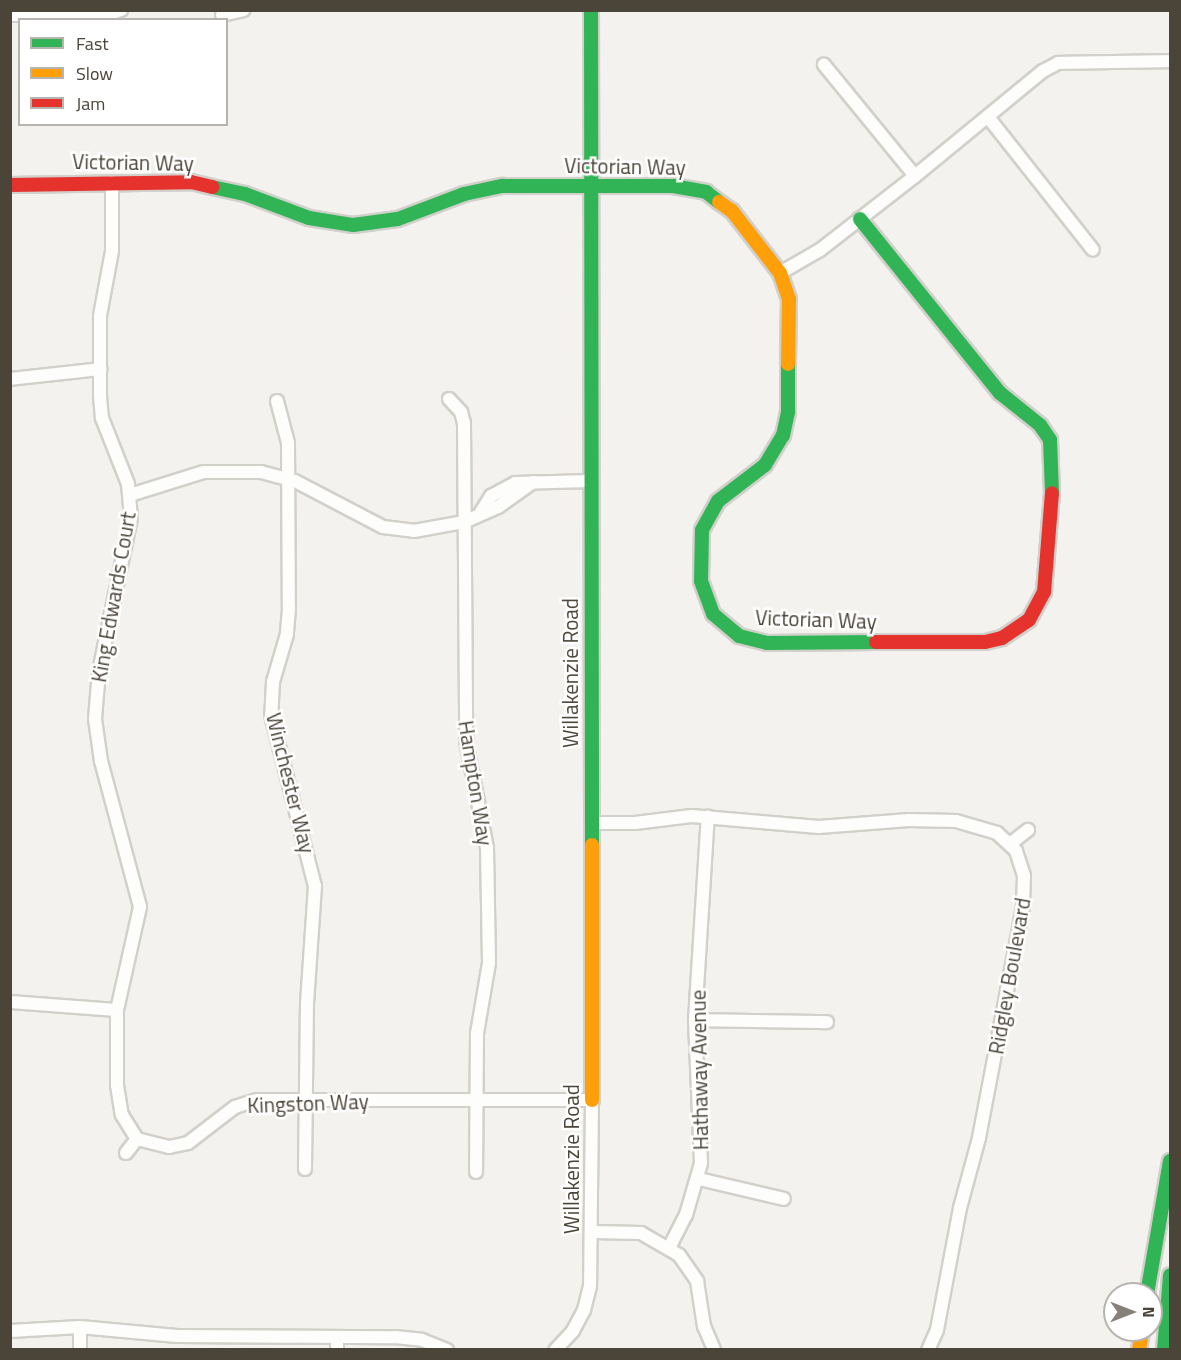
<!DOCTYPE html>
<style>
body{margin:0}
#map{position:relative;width:1181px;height:1360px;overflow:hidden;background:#f4f2ee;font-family:"Titillium Web",sans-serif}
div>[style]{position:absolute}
.roads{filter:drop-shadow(2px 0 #d2d0cb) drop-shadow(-2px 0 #d2d0cb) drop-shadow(0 2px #d2d0cb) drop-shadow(0 -2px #d2d0cb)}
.street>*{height:12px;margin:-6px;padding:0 6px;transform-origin:6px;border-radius:6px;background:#fdfdfc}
.fast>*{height:14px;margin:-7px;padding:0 7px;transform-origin:7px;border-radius:7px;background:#30b455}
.slow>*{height:14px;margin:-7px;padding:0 7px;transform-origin:7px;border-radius:7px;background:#ff9f0a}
.jam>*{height:14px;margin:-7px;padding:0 7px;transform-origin:7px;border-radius:7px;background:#e5322d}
span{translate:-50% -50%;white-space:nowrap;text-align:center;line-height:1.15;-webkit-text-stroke:5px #fff;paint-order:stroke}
.street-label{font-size:21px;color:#4b4439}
.frame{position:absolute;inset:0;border:12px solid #4b4439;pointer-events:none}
.legend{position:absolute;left:18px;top:18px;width:210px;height:108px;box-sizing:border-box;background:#fff;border:2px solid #b7b4b0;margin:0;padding:8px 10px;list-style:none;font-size:18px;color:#4b4439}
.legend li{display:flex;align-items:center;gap:12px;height:30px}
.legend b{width:30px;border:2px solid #b7b4b0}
.north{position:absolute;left:1103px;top:1282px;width:60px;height:60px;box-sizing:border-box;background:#fff;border:2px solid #b7b4b0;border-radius:50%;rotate:90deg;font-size:16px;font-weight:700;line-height:24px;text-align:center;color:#4b4439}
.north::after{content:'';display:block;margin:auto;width:21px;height:27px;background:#868178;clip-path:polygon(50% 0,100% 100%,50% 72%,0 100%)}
</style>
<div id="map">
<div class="roads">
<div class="street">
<div style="left:10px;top:15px;width:97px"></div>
<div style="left:107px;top:15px;width:15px;rotate:-20deg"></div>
<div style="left:222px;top:15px;width:22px;rotate:-13deg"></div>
<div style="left:988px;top:117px;width:169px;rotate:51.7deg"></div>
<div style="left:915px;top:176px;width:166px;rotate:-39.4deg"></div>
<div style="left:1043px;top:71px;width:17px;rotate:-28deg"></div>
<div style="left:1058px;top:63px;width:112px;rotate:-1deg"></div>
<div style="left:112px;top:182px;width:69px;rotate:90deg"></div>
<div style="left:112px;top:251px;width:66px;rotate:100.5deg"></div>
<div style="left:100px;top:316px;width:80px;rotate:90deg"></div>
<div style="left:100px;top:396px;width:22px;rotate:85deg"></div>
<div style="left:102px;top:418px;width:71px;rotate:68.5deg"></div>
<div style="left:128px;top:484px;width:34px;rotate:85deg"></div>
<div style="left:131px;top:518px;width:156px;rotate:101.8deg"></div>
<div style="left:99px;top:671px;width:48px;rotate:94.8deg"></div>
<div style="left:95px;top:719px;width:42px;rotate:81.9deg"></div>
<div style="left:101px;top:761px;width:151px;rotate:75deg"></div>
<div style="left:140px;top:907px;width:106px;rotate:102.6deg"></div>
<div style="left:117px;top:1010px;width:75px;rotate:90deg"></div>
<div style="left:117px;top:1085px;width:30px;rotate:81deg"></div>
<div style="left:122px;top:1115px;width:28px;rotate:58deg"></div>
<div style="left:137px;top:1139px;width:33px;rotate:14deg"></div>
<div style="left:169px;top:1147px;width:19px;rotate:-12deg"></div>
<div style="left:188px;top:1143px;width:59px;rotate:-37.5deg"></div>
<div style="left:235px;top:1107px;width:23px;rotate:-18deg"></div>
<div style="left:257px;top:1100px;width:335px"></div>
<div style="left:592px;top:1100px;width:186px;rotate:90.6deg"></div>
<div style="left:590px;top:1286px;width:25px;rotate:104deg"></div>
<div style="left:584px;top:1310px;width:24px;rotate:118deg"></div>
<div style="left:573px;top:1331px;width:26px;rotate:133deg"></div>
<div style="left:780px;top:273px;width:46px;rotate:-29.9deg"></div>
<div style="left:820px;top:250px;width:120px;rotate:-37.9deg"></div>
<div style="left:915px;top:176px;width:144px;rotate:-129.3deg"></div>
<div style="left:10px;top:379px;width:91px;rotate:-6.3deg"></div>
<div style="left:449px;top:399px;width:18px;rotate:47deg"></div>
<div style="left:461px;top:412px;width:11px;rotate:75deg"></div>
<div style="left:464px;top:423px;width:318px;rotate:89.6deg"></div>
<div style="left:466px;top:741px;width:109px;rotate:78.9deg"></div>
<div style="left:487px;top:848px;width:115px;rotate:89deg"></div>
<div style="left:489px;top:963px;width:71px;rotate:99.7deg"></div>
<div style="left:477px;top:1033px;width:139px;rotate:90.4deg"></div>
<div style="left:277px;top:401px;width:43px;rotate:75.3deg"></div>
<div style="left:288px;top:443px;width:166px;rotate:89.7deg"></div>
<div style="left:289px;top:609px;width:25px;rotate:95deg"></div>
<div style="left:287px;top:634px;width:50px;rotate:106.3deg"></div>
<div style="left:273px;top:682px;width:33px;rotate:93deg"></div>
<div style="left:271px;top:715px;width:177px;rotate:75.6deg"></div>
<div style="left:315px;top:886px;width:117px;rotate:93.9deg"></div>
<div style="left:307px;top:1003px;width:166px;rotate:90.7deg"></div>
<div style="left:130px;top:495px;width:77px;rotate:-17.3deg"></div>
<div style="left:204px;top:472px;width:57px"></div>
<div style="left:261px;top:472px;width:35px;rotate:15deg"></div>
<div style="left:295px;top:481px;width:99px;rotate:27.6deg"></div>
<div style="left:383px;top:527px;width:31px;rotate:7deg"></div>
<div style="left:414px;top:531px;width:51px;rotate:-10.2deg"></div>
<div style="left:464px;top:522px;width:37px;rotate:-24deg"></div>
<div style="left:498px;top:507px;width:43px;rotate:-35.5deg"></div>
<div style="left:481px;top:512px;width:19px;rotate:-58deg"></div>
<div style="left:491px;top:496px;width:27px;rotate:-28deg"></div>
<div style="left:515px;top:483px;width:76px;rotate:-1.5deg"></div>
<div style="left:592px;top:823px;width:43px"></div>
<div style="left:635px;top:823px;width:57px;rotate:-7deg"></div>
<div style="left:692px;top:816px;width:127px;rotate:5deg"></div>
<div style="left:819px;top:827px;width:90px;rotate:-4.4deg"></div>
<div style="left:909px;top:820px;width:47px;rotate:1.2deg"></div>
<div style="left:956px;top:821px;width:43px;rotate:16.3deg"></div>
<div style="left:997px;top:833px;width:26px;rotate:43deg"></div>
<div style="left:1016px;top:851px;width:26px;rotate:72deg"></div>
<div style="left:1024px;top:876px;width:31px;rotate:92deg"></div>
<div style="left:1023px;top:907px;width:235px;rotate:100.8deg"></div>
<div style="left:979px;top:1138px;width:73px;rotate:105.2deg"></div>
<div style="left:960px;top:1208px;width:124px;rotate:100.7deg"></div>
<div style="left:937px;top:1330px;width:22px;rotate:114deg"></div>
<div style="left:1010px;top:844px;width:23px;rotate:-38deg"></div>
<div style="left:10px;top:1002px;width:107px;rotate:4.3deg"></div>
<div style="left:695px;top:1020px;width:132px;rotate:0.9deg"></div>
<div style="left:126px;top:1153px;width:18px;rotate:-52deg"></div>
<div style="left:699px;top:1179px;width:87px;rotate:13.2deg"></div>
<div style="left:593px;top:1232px;width:48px;rotate:1.2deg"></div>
<div style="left:641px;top:1233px;width:44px;rotate:30.1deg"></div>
<div style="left:679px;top:1255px;width:32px;rotate:55deg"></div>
<div style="left:697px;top:1281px;width:46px;rotate:81.2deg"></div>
<div style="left:704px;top:1326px;width:26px;rotate:67deg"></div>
<div style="left:670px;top:1246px;width:35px;rotate:-63deg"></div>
<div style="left:686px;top:1215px;width:54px;rotate:-73.9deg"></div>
<div style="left:701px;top:1163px;width:143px;rotate:-92.4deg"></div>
<div style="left:695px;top:1020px;width:204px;rotate:-86.4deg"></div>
<div style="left:10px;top:1331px;width:70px;rotate:-3.3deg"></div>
<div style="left:80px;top:1327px;width:97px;rotate:5.3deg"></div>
<div style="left:177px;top:1336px;width:218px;rotate:0.3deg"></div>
<div style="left:395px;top:1337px;width:27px;rotate:6deg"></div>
<div style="left:422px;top:1340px;width:27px;rotate:22deg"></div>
<div style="left:80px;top:1350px;width:23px;rotate:-90deg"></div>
<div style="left:337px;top:1350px;width:13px;rotate:-90deg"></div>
</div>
<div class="fast">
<div style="left:591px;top:10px;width:835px;rotate:89.93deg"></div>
<div style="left:212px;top:187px;width:34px;rotate:12deg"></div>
<div style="left:245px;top:194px;width:68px;rotate:20.6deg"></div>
<div style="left:309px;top:218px;width:45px;rotate:9deg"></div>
<div style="left:353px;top:225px;width:45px;rotate:-7.6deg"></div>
<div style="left:398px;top:219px;width:71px;rotate:-20.7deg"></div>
<div style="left:464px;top:194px;width:40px;rotate:-12deg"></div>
<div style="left:503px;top:186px;width:170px"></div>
<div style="left:673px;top:186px;width:34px;rotate:10deg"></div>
<div style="left:706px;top:192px;width:16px;rotate:38deg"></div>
<div style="left:860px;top:219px;width:223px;rotate:51.2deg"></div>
<div style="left:1000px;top:393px;width:51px;rotate:38.7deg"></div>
<div style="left:1040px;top:425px;width:18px;rotate:56deg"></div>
<div style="left:1050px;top:440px;width:53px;rotate:87.8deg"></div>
<div style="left:788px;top:364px;width:48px;rotate:90deg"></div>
<div style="left:788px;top:412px;width:24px;rotate:102deg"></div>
<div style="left:783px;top:435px;width:35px;rotate:121deg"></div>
<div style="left:765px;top:465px;width:59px;rotate:142.5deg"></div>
<div style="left:718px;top:501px;width:33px;rotate:119deg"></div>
<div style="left:702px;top:530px;width:51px;rotate:91.1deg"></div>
<div style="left:701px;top:581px;width:35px;rotate:70deg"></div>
<div style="left:713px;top:614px;width:34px;rotate:40deg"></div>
<div style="left:739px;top:636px;width:29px;rotate:14deg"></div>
<div style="left:767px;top:643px;width:109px;rotate:-0.5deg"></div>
<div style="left:1147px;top:1294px;width:135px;rotate:-80.2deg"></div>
<div style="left:1164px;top:1350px;width:75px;rotate:-85.4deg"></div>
</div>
<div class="slow">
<div style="left:719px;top:202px;width:16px;rotate:35deg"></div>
<div style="left:732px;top:211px;width:78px;rotate:52.3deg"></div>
<div style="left:780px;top:273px;width:28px;rotate:71deg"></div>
<div style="left:789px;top:299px;width:65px;rotate:90.9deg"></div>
<div style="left:592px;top:845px;width:255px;rotate:90deg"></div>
<div style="left:1139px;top:1350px;width:20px;rotate:-81deg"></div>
</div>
<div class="jam">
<div style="left:10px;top:185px;width:181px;rotate:-0.9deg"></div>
<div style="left:191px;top:182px;width:22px;rotate:13deg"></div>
<div style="left:876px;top:642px;width:109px"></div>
<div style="left:985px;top:642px;width:17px;rotate:-13deg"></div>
<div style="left:1002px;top:638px;width:32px;rotate:-34deg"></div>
<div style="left:1029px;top:620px;width:32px;rotate:-62deg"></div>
<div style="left:1044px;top:592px;width:99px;rotate:-85.4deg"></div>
</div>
</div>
<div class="street-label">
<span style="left:133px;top:162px;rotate:1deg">Victorian Way</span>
<span style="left:625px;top:166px;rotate:1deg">Victorian Way</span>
<span style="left:113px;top:597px;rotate:-80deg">King Edwards Court</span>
<span style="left:816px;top:619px;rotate:2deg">Victorian Way</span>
<span style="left:570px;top:673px;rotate:-90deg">Willakenzie Road</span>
<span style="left:291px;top:783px;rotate:76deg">Winchester Way</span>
<span style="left:476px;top:783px;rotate:81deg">Hampton Way</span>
<span style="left:1009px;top:976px;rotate:-80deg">Ridgley Boulevard</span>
<span style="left:699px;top:1070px;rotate:-91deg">Hathaway Avenue</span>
<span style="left:308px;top:1103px;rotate:-2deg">Kingston Way</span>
<span style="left:571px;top:1159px;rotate:-90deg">Willakenzie Road</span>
</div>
<div class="frame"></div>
<ul class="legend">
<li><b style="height:8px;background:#30b455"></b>Fast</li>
<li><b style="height:8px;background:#ff9f0a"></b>Slow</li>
<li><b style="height:8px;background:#e5322d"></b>Jam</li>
</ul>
<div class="north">N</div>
</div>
